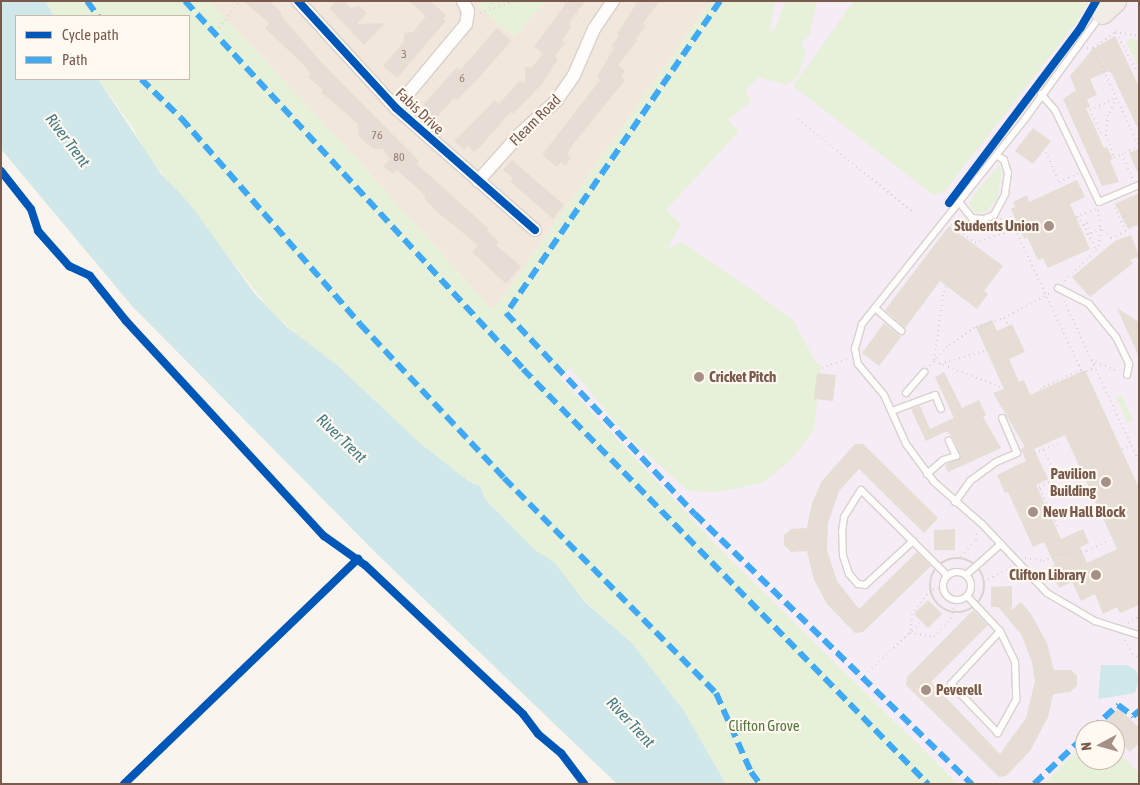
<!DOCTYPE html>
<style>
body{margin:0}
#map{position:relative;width:1140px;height:785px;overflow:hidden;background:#f9f4ee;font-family:"Asap Condensed",sans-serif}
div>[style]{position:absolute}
.residential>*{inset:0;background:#f2e7dc}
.education>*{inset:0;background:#f5ecf5}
.green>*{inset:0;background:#e7f0d9}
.water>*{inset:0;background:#d0e8ea}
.building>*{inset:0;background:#e6ddd5}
.path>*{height:2px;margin-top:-1px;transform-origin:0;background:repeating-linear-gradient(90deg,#dbd3cf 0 1px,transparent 0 5px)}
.path>.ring{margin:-1px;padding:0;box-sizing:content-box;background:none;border:2px solid #dbd3cf;border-radius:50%}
.roads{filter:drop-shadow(1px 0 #d8d1cc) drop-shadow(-1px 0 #d8d1cc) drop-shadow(0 1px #d8d1cc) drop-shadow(0 -1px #d8d1cc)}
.service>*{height:6px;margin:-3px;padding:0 3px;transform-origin:3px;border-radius:3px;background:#fefdfc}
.service>.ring{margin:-3px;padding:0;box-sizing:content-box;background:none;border:6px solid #fefdfc;border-radius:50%}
.minor>*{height:12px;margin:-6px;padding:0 6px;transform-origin:6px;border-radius:6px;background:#fefdfc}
.trunk>*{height:21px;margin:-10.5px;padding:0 10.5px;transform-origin:10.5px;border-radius:10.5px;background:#f2ece6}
.quiet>*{height:6px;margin-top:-3px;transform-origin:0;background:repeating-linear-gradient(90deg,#3fa9f5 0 12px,transparent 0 18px)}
.cycleway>*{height:8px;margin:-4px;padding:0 4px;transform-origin:4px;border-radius:4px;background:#0057b8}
.dots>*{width:14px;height:14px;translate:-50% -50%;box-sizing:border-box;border:2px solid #fff9f1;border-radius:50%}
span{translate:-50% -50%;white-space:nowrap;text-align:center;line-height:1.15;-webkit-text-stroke:4.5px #fff9f1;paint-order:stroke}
.number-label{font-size:12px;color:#967d70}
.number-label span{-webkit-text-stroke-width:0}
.street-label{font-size:15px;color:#795a4c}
.poi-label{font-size:15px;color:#795a4c;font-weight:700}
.right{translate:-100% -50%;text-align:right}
.left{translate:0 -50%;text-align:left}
.park-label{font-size:15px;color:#537941}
.water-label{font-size:16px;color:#427c85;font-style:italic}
.frame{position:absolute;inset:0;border:2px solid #795a4c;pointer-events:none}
.legend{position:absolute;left:15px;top:15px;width:175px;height:65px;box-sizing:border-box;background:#fff9f1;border:1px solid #c9b9af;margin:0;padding:6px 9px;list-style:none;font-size:15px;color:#795a4c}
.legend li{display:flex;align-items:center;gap:10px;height:25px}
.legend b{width:25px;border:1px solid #c9b9af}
.north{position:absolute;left:1075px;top:720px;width:50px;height:50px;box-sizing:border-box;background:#fff9f1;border:1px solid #c9b9af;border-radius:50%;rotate:264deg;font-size:14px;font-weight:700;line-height:20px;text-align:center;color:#795a4c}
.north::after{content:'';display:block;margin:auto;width:18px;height:22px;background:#a69085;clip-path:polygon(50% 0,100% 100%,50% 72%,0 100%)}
</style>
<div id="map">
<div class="residential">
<div style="clip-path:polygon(209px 1px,711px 1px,493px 311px,346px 147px)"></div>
</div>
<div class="education">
<div style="clip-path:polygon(evenodd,711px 1px,1129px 1px,1139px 5px,1139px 784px,958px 784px,726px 555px,560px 378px,711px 1px,1085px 730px,1115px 730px,1115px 760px,1085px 760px,1085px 730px)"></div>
</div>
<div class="green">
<div style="clip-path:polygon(45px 1px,209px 1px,346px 147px,493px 311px,711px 1px,775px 1px,770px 30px,774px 31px,785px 1px,817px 1px,810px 34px,801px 44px,806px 52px,798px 76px,787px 85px,758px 77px,746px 90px,751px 101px,728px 120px,739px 131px,666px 210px,681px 224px,667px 249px,682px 242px,742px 283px,793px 320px,816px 363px,821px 363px,814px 430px,790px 461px,762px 483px,718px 492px,688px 491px,625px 434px,570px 368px,560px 378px,726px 555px,958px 784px,726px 784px,684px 711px,632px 643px,575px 592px,560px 571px,535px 550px,485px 499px,476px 483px,467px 480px,420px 443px,337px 365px,302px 339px,273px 313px,148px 156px,133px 128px,98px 79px,189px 79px,189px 16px,54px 16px)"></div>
<div style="clip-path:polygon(483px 1px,546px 1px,514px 37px,478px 7px)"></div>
<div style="clip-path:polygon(854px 1px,1089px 1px,1079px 19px,944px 192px,933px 195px,793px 86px)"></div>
<div style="clip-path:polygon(1132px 38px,1139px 41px,1139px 68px,1126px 42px)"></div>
<div style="clip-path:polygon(999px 165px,1002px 170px,997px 199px,986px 212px,975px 213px,969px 204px,973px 195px)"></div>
<div style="clip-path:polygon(1121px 394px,1133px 420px,1128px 423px,1116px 397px)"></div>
<div style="clip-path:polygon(1085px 742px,1085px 760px,1115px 760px,1115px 749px,1139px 773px,1139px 784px,1044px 784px)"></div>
</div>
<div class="water">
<div style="clip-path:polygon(1px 1px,45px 1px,54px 16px,16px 16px,16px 79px,98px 79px,161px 174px,189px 203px,255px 294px,287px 327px,337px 365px,420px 443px,467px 480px,480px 486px,485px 499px,535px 550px,554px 562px,585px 602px,632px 643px,684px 711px,726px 784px,617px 784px,377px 554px,132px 306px,1px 149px)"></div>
<div style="clip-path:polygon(1101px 665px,1127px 665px,1136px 670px,1139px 678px,1135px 693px,1098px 699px)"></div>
</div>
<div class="building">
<div style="clip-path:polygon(243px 1px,269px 1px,281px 12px,282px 17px,322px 63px,419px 161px,417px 164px,489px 229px,487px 231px,499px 242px,496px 245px,521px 266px,506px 284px,472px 252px,478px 245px,437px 212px,424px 198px,426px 196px,397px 170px,393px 174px,383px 166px,390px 159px,383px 149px,374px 149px,359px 137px,358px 124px,321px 92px,323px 90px,308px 77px,310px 74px,307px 68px,265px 28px,269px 23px)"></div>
<div style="clip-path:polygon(335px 1px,344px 1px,351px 8px,359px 6px,367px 13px,357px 24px,385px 23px,364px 45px,330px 9px)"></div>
<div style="clip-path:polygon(409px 1px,430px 1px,446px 15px,443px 19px,446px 21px,397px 78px,383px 66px,403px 43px,405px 33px,413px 32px,426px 16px)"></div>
<div style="clip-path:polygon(568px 1px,586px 1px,571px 20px,569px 24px,572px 26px,562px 40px,565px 43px,555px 56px,558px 59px,542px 84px,513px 114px,511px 112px,477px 150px,474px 152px,467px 146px,464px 150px,454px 141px,495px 100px,499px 104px,520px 80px,525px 84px,525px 67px,532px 67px,543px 54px,534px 46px)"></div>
<div style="clip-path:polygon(638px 1px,660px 1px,643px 23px,646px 26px,636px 39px,638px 40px,618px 65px,625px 71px,621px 76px,625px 80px,574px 143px,567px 155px,571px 158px,565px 166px,561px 162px,557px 167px,542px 155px,600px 80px,597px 77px,614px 48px,611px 46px,619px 36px,617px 34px)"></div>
<div style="clip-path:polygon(497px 28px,511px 41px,476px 81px,457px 100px,454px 98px,435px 119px,423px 108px,424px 104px,457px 67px,460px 70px)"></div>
<div style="clip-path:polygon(1115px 36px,1139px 87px,1139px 131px,1112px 74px,1109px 71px,1090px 79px,1097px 95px,1087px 99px,1090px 107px,1086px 108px,1104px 148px,1107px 147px,1113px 159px,1110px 160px,1119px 182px,1102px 186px,1063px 99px,1076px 90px,1070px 76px,1093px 49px)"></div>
<div style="clip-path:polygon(1033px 128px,1051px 141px,1033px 164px,1015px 151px)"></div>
<div style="clip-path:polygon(1139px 149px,1139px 175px,1129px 153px)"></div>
<div style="clip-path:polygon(512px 160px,564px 205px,553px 219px,510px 181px,513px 178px,503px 170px)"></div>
<div style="clip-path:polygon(1077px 180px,1085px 197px,1070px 204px,1090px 249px,1048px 268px,1043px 258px,1038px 260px,1027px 237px,1024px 239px,1011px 209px,1015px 207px,1013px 202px,1027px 195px,1029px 202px)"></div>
<div style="clip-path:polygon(1139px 193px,1139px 224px,1128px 229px,1115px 204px)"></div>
<div style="clip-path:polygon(949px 226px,1003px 266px,984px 291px,988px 294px,977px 309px,940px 281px,905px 328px,885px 310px)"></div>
<div style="clip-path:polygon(1131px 235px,1139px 256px,1130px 260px,1133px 263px,1090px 297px,1072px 277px,1115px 241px)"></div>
<div style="clip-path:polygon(1117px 308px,1139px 322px,1139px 357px)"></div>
<div style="clip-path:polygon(evenodd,992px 320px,997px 331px,1012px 324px,1025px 352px,1009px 359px,1019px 382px,1024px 380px,1030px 395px,1085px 370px,1139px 488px,1139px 605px,1120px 613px,1117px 607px,1103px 614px,1095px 594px,1081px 601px,1072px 582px,1059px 588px,1050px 568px,1055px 565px,1044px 542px,1033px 547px,1008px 492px,1005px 493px,997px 475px,1026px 461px,1021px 449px,1025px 447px,993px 393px,1004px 389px,976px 327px,992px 320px,1065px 435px,1117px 549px,1087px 563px,1080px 547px,1089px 543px,1083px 529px,1061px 539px,1036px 485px,1048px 479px,1034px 449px,1065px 435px)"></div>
<div style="clip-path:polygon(884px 323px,901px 337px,879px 366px,862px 353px)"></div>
<div style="clip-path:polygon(944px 372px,962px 408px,979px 400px,986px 415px,983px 417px,1001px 448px,948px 472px,945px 465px,961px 457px,954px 439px,947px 431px,926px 441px,911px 409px,920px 406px,930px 429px,954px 418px,935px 377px)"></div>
<div style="clip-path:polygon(817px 373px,836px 375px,833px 401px,814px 399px)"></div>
<div style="clip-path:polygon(855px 444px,863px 444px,938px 518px,924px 533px,859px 469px,839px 491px,828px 523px,827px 550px,837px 581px,859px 609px,917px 552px,931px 566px,863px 632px,855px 633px,827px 604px,814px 580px,807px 551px,791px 552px,784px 545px,784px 535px,791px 529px,807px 528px,812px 503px,822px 481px)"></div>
<div style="clip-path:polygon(955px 529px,955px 550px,934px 550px,934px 530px)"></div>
<div style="clip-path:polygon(1012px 586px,1012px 610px,1021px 602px,1031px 614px,1047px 643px,1054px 670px,1071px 670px,1077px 676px,1077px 686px,1070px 692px,1053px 694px,1048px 717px,1030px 751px,1006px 776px,999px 777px,906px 685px,907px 677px,973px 610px,988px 625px,931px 682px,1000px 754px,1026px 718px,1035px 681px,1032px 662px,1021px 634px,998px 607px,991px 607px,991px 587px)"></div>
<div style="clip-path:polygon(928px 600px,942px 614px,928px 628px,914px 614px)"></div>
<div style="clip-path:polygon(1119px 708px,1139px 728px,1139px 743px,1130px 752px,1115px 737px,1115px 730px,1108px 730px,1103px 724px)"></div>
</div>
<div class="path">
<div style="left:561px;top:1px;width:33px;rotate:40deg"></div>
<div style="left:489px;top:8px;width:9px;rotate:-49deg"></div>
<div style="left:480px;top:13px;width:36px;rotate:-19deg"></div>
<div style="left:216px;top:32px;width:39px;rotate:-52deg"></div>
<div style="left:1116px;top:33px;width:46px;rotate:61.2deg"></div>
<div style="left:1138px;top:73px;width:9px;rotate:84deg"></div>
<div style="left:1087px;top:48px;width:6px"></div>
<div style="left:1093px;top:48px;width:27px;rotate:-36deg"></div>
<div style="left:1115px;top:32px;width:24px;rotate:9deg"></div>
<div style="left:1093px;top:48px;width:108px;rotate:64.9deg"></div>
<div style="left:1139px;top:146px;width:19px;rotate:155deg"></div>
<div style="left:1122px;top:154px;width:28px;rotate:67deg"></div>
<div style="left:1116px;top:98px;width:19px;rotate:115deg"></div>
<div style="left:1108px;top:115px;width:20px;rotate:96deg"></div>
<div style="left:1106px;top:135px;width:23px;rotate:70deg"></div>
<div style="left:1114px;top:157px;width:9px;rotate:-21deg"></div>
<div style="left:798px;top:119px;width:148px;rotate:39deg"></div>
<div style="left:1106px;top:135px;width:5px;rotate:-158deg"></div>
<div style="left:1101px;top:133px;width:25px;rotate:-116deg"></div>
<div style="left:1090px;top:110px;width:29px;rotate:-25deg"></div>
<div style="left:1046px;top:152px;width:33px;rotate:67deg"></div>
<div style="left:1059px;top:182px;width:21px;rotate:-23deg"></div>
<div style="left:1098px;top:210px;width:16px;rotate:83deg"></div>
<div style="left:1100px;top:226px;width:16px;rotate:47deg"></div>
<div style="left:1111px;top:238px;width:17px;rotate:-25deg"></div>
<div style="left:1126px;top:231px;width:30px;rotate:-116deg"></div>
<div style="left:1078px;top:216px;width:30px;rotate:62deg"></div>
<div style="left:1076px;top:217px;width:22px;rotate:-22deg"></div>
<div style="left:1000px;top:219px;width:18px;rotate:34deg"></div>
<div style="left:1015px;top:229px;width:156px;rotate:64.9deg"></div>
<div style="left:1081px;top:370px;width:44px;rotate:155.8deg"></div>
<div style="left:1041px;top:388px;width:8px;rotate:67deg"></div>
<div style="left:951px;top:225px;width:30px;rotate:37deg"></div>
<div style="left:975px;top:243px;width:42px;rotate:-19.3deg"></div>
<div style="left:949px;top:277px;width:19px;rotate:108deg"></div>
<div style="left:943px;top:295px;width:67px;rotate:97.8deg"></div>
<div style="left:934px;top:361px;width:71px;rotate:21.5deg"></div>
<div style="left:1065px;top:281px;width:44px;rotate:-45deg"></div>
<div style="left:1096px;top:250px;width:5px;rotate:-53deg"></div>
<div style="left:1099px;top:246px;width:17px;rotate:-83deg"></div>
<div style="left:1101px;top:229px;width:11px;rotate:158deg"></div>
<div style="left:1091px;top:233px;width:11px;rotate:-112deg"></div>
<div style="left:1087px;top:223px;width:3px;rotate:162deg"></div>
<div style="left:1084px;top:224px;width:29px;rotate:65deg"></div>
<div style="left:1064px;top:301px;width:178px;rotate:65deg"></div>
<div style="left:1004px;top:318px;width:9px;rotate:58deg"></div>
<div style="left:1091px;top:360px;width:30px;rotate:23deg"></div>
<div style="left:940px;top:364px;width:46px;rotate:-16.5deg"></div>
<div style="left:930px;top:366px;width:28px;rotate:-48deg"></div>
<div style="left:949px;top:345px;width:32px;rotate:-34deg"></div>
<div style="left:976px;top:327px;width:29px;rotate:-18deg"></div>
<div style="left:1004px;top:318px;width:55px;rotate:-28.4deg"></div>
<div style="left:822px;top:368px;width:29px;rotate:-20deg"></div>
<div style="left:1082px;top:373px;width:13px;rotate:-23deg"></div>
<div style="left:1122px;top:449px;width:10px;rotate:-24deg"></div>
<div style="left:1043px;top:450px;width:31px;rotate:63deg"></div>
<div style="left:1025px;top:457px;width:40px;rotate:-22deg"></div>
<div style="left:1057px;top:526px;width:43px;rotate:-114.8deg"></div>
<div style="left:1039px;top:487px;width:40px;rotate:-25deg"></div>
<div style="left:1133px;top:531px;width:14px;rotate:65deg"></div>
<div style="left:961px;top:557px;width:23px;rotate:-49deg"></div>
<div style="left:976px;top:540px;width:10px;rotate:-84deg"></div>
<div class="ring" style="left:930px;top:558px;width:52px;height:52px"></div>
<div style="left:1025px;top:558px;width:18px;rotate:9deg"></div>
<div style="left:1043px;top:561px;width:18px;rotate:-22deg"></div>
<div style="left:1060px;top:554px;width:27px;rotate:-6deg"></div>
<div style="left:1087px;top:551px;width:25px;rotate:-26deg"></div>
<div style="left:984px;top:582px;width:31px;rotate:-29deg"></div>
<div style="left:944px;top:587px;width:14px;rotate:168deg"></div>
<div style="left:930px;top:590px;width:30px;rotate:127deg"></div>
<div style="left:912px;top:614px;width:19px;rotate:96deg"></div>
<div style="left:910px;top:633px;width:24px;rotate:9deg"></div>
<div style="left:934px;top:637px;width:25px;rotate:-47deg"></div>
<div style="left:951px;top:619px;width:21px;rotate:-76deg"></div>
<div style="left:1128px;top:623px;width:13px;rotate:-29deg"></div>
<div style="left:1125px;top:640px;width:16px;rotate:63deg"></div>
<div style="left:1132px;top:654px;width:8px;rotate:23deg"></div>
<div style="left:861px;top:679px;width:81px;rotate:-43.5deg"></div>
</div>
<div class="roads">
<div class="service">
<div style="left:1100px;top:16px;width:127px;rotate:126.1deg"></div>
<div style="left:1025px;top:119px;width:262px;rotate:128.5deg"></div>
<div style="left:862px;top:324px;width:26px;rotate:106deg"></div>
<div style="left:855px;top:349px;width:15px;rotate:79deg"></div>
<div style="left:858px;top:364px;width:40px;rotate:50deg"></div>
<div style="left:884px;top:395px;width:54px;rotate:65.8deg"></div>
<div style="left:906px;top:444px;width:47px;rotate:53.6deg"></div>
<div style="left:934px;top:482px;width:64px;rotate:41.2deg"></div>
<div style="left:982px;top:524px;width:95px;rotate:46.7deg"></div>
<div style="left:1047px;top:593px;width:56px;rotate:30.3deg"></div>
<div style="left:1095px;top:621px;width:46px;rotate:17.7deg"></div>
<div style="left:1041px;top:94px;width:21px;rotate:49deg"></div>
<div style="left:1055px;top:110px;width:102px;rotate:64.4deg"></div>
<div style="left:1099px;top:202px;width:43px;rotate:-23deg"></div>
<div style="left:959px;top:202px;width:21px;rotate:51deg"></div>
<div style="left:972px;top:218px;width:12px;rotate:5deg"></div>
<div style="left:984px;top:219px;width:11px;rotate:-22deg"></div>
<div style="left:994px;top:215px;width:24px;rotate:-62deg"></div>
<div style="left:1005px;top:194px;width:21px;rotate:-82deg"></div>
<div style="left:1008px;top:173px;width:14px;rotate:-107deg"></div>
<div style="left:1004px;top:160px;width:9px;rotate:-148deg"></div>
<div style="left:1058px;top:288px;width:35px;rotate:27deg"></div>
<div style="left:1089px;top:304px;width:43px;rotate:50.7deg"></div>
<div style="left:1116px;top:337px;width:30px;rotate:64deg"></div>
<div style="left:1129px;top:364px;width:11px;rotate:100deg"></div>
<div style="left:875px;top:308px;width:35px;rotate:41deg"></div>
<div style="left:906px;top:393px;width:28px;rotate:-49deg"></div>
<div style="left:892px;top:411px;width:46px;rotate:-20.4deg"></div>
<div style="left:935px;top:395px;width:15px;rotate:67deg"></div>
<div style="left:927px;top:474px;width:21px;rotate:-41deg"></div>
<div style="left:943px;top:460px;width:14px;rotate:-17deg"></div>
<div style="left:956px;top:456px;width:17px;rotate:-115deg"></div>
<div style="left:955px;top:502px;width:26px;rotate:-54deg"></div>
<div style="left:970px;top:481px;width:32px;rotate:-36deg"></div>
<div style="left:996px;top:462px;width:23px;rotate:-23deg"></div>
<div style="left:1017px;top:453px;width:38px;rotate:-113deg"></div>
<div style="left:913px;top:541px;width:65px;rotate:137.5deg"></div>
<div style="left:865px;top:585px;width:7px;rotate:-172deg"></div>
<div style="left:858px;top:584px;width:13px;rotate:-132deg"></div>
<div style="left:849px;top:574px;width:19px;rotate:-108deg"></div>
<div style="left:843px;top:556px;width:24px;rotate:-92deg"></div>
<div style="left:842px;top:532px;width:15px;rotate:-82deg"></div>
<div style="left:844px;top:517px;width:32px;rotate:-58deg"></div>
<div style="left:861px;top:490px;width:122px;rotate:44.7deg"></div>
<div class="ring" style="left:943px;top:572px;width:22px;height:22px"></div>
<div style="left:966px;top:575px;width:47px;rotate:-41.5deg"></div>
<div style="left:967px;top:596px;width:48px;rotate:46.7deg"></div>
<div style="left:1000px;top:631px;width:34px;rotate:64deg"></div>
<div style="left:1015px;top:662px;width:38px;rotate:88deg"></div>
<div style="left:1016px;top:700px;width:38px;rotate:119deg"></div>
<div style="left:998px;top:733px;width:68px;rotate:-133.8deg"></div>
<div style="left:951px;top:684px;width:72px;rotate:-47.2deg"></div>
</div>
<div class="minor">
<div style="left:298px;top:1px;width:145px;rotate:47.5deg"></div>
<div style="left:396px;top:108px;width:185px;rotate:41.3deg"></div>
<div style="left:396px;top:108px;width:109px;rotate:-50.2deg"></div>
<div style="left:466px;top:24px;width:13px;rotate:-81deg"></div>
<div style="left:468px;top:11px;width:11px;rotate:-117deg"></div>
<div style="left:478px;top:181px;width:63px;rotate:-48.2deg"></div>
<div style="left:520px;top:134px;width:49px;rotate:-42.5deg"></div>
<div style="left:556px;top:101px;width:32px;rotate:-55deg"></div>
<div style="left:574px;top:75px;width:50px;rotate:-66.5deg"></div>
<div style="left:594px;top:29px;width:34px;rotate:-56deg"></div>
</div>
<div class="trunk">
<div style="left:1102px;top:13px;width:18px;rotate:-43deg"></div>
</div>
</div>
<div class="quiet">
<div style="left:87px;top:1px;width:19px;rotate:54deg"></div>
<div style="left:185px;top:1px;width:500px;rotate:47.4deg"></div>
<div style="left:523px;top:369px;width:580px;rotate:45.7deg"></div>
<div style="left:720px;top:1px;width:378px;rotate:124.4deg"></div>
<div style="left:506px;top:313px;width:276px;rotate:46.8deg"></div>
<div style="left:695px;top:514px;width:387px;rotate:44.3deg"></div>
<div style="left:141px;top:79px;width:56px;rotate:44.3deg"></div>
<div style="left:181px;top:118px;width:273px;rotate:49deg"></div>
<div style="left:360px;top:324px;width:211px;rotate:46.9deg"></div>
<div style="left:504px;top:478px;width:302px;rotate:45.4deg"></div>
<div style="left:716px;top:693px;width:86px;rotate:66.1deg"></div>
<div style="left:751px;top:772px;width:15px;rotate:53deg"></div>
<div style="left:1091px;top:730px;width:37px;rotate:-43deg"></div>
<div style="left:1118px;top:705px;width:19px;rotate:36deg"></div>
<div style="left:1133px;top:716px;width:8px;rotate:-40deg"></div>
<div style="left:1034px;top:784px;width:70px;rotate:-43.3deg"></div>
</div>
<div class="cycleway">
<div style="left:298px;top:1px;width:145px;rotate:47.5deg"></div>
<div style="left:396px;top:108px;width:185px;rotate:41.3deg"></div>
<div style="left:1px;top:171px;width:48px;rotate:51.7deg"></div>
<div style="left:31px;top:209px;width:23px;rotate:72deg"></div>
<div style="left:38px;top:231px;width:47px;rotate:48.5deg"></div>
<div style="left:69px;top:266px;width:23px;rotate:25deg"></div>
<div style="left:90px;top:276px;width:58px;rotate:51.3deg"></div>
<div style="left:126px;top:321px;width:292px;rotate:47.4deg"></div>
<div style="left:324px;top:536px;width:50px;rotate:35.3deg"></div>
<div style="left:365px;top:565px;width:217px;rotate:43.3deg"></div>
<div style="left:523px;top:714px;width:25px;rotate:53deg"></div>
<div style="left:538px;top:734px;width:30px;rotate:40deg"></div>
<div style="left:561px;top:753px;width:39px;rotate:53deg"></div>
<div style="left:949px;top:203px;width:220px;rotate:-53.1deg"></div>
<div style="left:1081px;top:27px;width:30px;rotate:-60deg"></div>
<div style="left:124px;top:784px;width:325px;rotate:-43.9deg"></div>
</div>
<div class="dots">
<div style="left:1049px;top:226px;background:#a69085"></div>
<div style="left:699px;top:377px;background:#a69085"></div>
<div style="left:1106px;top:482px;background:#a69085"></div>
<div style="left:1033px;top:512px;background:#a69085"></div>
<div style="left:1096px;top:575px;background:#a69085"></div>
<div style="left:926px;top:690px;background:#a69085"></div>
</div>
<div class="number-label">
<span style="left:404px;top:55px">3</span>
<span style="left:462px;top:79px">6</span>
<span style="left:377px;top:136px">76</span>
<span style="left:399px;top:158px">80</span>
</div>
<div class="street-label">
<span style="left:420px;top:111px;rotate:43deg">Fabis Drive</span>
<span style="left:535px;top:120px;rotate:-45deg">Fleam Road</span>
</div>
<div class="poi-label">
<span class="right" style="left:1039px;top:226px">Students Union</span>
<span class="left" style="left:709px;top:377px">Cricket Pitch</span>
<span class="right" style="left:1096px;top:482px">Pavilion<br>Building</span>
<span class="left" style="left:1043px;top:512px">New Hall Block</span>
<span class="right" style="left:1086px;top:575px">Clifton Library</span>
<span class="left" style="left:936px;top:690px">Peverell</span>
</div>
<div class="park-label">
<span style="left:764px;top:726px">Clifton Grove</span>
</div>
<div class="water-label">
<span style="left:68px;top:140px;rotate:53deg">River Trent</span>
<span style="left:342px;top:438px;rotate:44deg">River Trent</span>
<span style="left:631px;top:722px;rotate:47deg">River Trent</span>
</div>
<div class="frame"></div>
<ul class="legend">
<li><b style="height:6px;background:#0057b8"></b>Cycle path</li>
<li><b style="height:6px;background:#3fa9f5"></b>Path</li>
</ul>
<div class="north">N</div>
</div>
